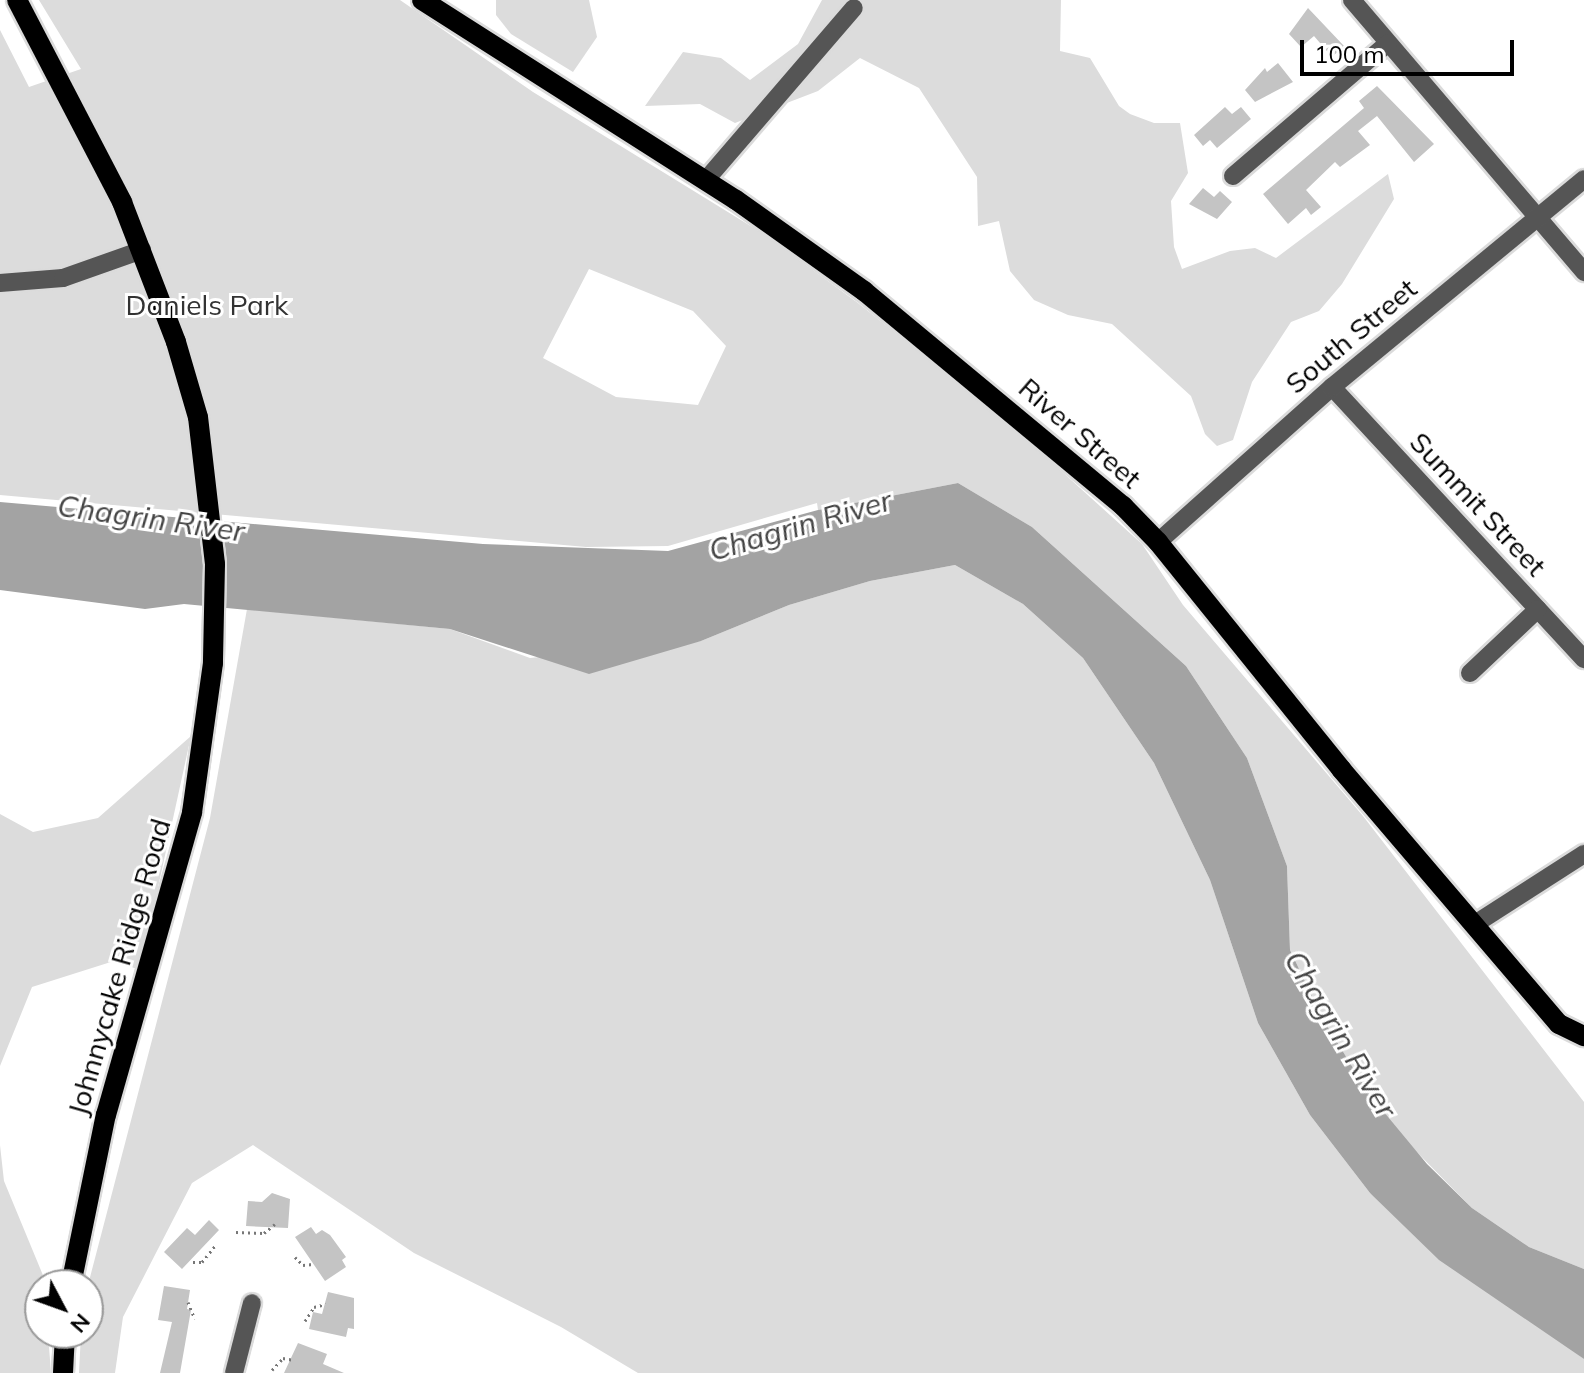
<!DOCTYPE html>
<style>
body{margin:0}
#map{position:relative;width:1584px;height:1373px;overflow:hidden;background:#fff;font-family:Mulish,sans-serif}
div>[style]{position:absolute}
.green>*{inset:0;background:#dcdcdc}
.water>*{inset:0;background:#a3a3a3}
.building>*{inset:0;background:#c4c4c4}
.path>*{height:3px;margin-top:-1.5px;transform-origin:0;background:repeating-linear-gradient(90deg,#777 0 2px,transparent 0 6px)}
.roads{filter:drop-shadow(2px 0 #dbdbdb) drop-shadow(-2px 0 #dbdbdb) drop-shadow(0 2px #dbdbdb) drop-shadow(0 -2px #dbdbdb)}
.minor>*{height:18px;margin:-9px;padding:0 9px;transform-origin:9px;border-radius:9px;background:#555}
.major>*{height:20px;margin:-10px;padding:0 10px;transform-origin:10px;border-radius:10px;background:#000}
span{translate:-50% -50%;white-space:nowrap;text-align:center;line-height:1.15;-webkit-text-stroke:6px #fff;paint-order:stroke}
.park-label{font-size:28px;color:#333}
.street-label{font-size:28px;color:#000}
.water-label{font-size:30px;color:#444;font-style:italic}
.north{position:absolute;left:24px;top:1269px;width:80px;height:80px;box-sizing:border-box;background:#fff;border:2px solid #999;border-radius:50%;rotate:131deg;font-size:22px;font-weight:700;line-height:32px;text-align:center;color:#000}
.north::after{content:'';display:block;margin:auto;width:28px;height:36px;background:#000;clip-path:polygon(50% 0,100% 100%,50% 72%,0 100%)}
.scale{position:absolute;left:1300px;top:40px;width:214px;height:36px;box-sizing:border-box;border:4px solid #000;border-top:0;padding-left:10px;font-size:24px;line-height:28px;white-space:nowrap;color:#000;-webkit-text-stroke:6px #fff;paint-order:stroke}
</style>
<div id="map">
<div class="green">
<div style="clip-path:polygon(evenodd,39px 0,400px 0,533px 92px,762px 233px,858px 303px,1017px 431px,1142px 544px,1183px 605px,1363px 816px,1584px 1102px,1584px 1269px,1529px 1247px,1472px 1208px,1398px 1133px,1369px 1094px,1323px 1019px,1290px 950px,1287px 866px,1247px 758px,1186px 666px,1032px 527px,958px 483px,818px 510px,817px 503px,668px 546px,586px 547px,0 495px,0 30px,29px 87px,81px 69px,39px 0,589px 269px,693px 311px,726px 346px,698px 405px,616px 397px,543px 358px,589px 269px)"></div>
<div style="clip-path:polygon(496px 0,589px 0,597px 37px,573px 72px,511px 34px,496px 15px)"></div>
<div style="clip-path:polygon(822px 0,1061px 0,1060px 51px,1090px 58px,1119px 106px,1130px 114px,1154px 123px,1180px 123px,1188px 173px,1171px 201px,1174px 247px,1182px 269px,1230px 251px,1255px 248px,1276px 258px,1388px 174px,1394px 199px,1342px 284px,1319px 311px,1291px 322px,1252px 382px,1233px 440px,1217px 446px,1205px 434px,1191px 396px,1112px 324px,1068px 315px,1034px 300px,1010px 271px,999px 221px,978px 226px,977px 177px,919px 88px,860px 58px,818px 91px,735px 123px,700px 104px,645px 106px,683px 52px,721px 58px,750px 80px,798px 44px)"></div>
<div style="clip-path:polygon(955px 565px,1023px 604px,1083px 658px,1154px 763px,1210px 880px,1258px 1023px,1310px 1115px,1370px 1193px,1584px 1359px,1584px 1373px,638px 1373px,561px 1327px,414px 1253px,253px 1145px,192px 1183px,123px 1317px,115px 1373px,79px 1373px,81px 1333px,88px 1333px,88px 1285px,210px 818px,247px 609px,450px 629px,530px 658px,701px 641px,789px 605px,870px 581px)"></div>
<div style="clip-path:polygon(191px 736px,140px 970px,114px 961px,32px 987px,0 1066px,0 814px,33px 832px,98px 818px)"></div>
<div style="clip-path:polygon(0 1145px,4px 1181px,47px 1285px,40px 1285px,40px 1333px,48px 1333px,51px 1373px,0 1373px)"></div>
</div>
<div class="water">
<div style="clip-path:polygon(958px 483px,1032px 527px,1186px 666px,1247px 758px,1287px 866px,1290px 950px,1323px 1019px,1369px 1094px,1427px 1164px,1472px 1208px,1529px 1247px,1584px 1269px,1584px 1359px,1439px 1260px,1370px 1193px,1310px 1115px,1258px 1023px,1210px 880px,1154px 763px,1083px 658px,1023px 604px,955px 565px,870px 581px,789px 605px,701px 641px,589px 674px,450px 629px,184px 604px,145px 609px,0 590px,0 502px,483px 544px,668px 551px,818px 510px)"></div>
</div>
<div class="building">
<div style="clip-path:polygon(1308px 8px,1344px 46px,1332px 57px,1314px 36px,1301px 47px,1289px 34px)"></div>
<div style="clip-path:polygon(1278px 63px,1293px 82px,1255px 102px,1245px 90px,1265px 68px,1267px 72px)"></div>
<div style="clip-path:polygon(1377px 86px,1434px 144px,1414px 162px,1377px 116px,1358px 131px,1370px 145px,1340px 167px,1335px 162px,1306px 190px,1321px 207px,1311px 215px,1306px 208px,1288px 224px,1263px 194px,1364px 108px,1359px 101px)"></div>
<div style="clip-path:polygon(1225px 107px,1232px 114px,1241px 107px,1251px 119px,1217px 148px,1210px 140px,1203px 146px,1194px 135px)"></div>
<div style="clip-path:polygon(1203px 188px,1214px 197px,1220px 191px,1232px 202px,1217px 219px,1189px 204px)"></div>
<div style="clip-path:polygon(272px 1193px,290px 1199px,288px 1228px,246px 1226px,248px 1201px,262px 1202px)"></div>
<div style="clip-path:polygon(209px 1220px,219px 1230px,182px 1269px,164px 1252px,187px 1228px,195px 1235px)"></div>
<div style="clip-path:polygon(311px 1227px,316px 1234px,322px 1230px,330px 1235px,346px 1257px,342px 1260px,346px 1267px,325px 1281px,295px 1237px)"></div>
<div style="clip-path:polygon(164px 1286px,190px 1290px,187px 1309px,191px 1310px,180px 1373px,160px 1373px,172px 1322px,158px 1320px)"></div>
<div style="clip-path:polygon(328px 1292px,354px 1298px,354px 1329px,348px 1328px,346px 1337px,309px 1329px,313px 1312px,322px 1314px)"></div>
<div style="clip-path:polygon(298px 1343px,327px 1354px,323px 1364px,344px 1373px,284px 1373px)"></div>
</div>
<div class="path">
<div style="left:236px;top:1232px;width:28px;rotate:2deg"></div>
<div style="left:264px;top:1233px;width:14px;rotate:-39deg"></div>
<div style="left:295px;top:1257px;width:11px;rotate:45deg"></div>
<div style="left:303px;top:1265px;width:10px;rotate:-6deg"></div>
<div style="left:193px;top:1262px;width:9px"></div>
<div style="left:202px;top:1262px;width:21px;rotate:-51deg"></div>
<div style="left:188px;top:1302px;width:18px;rotate:68deg"></div>
<div style="left:305px;top:1321px;width:17px;rotate:-57deg"></div>
<div style="left:314px;top:1307px;width:12px;rotate:-14deg"></div>
<div style="left:272px;top:1370px;width:16px;rotate:-47deg"></div>
<div style="left:283px;top:1358px;width:11px;rotate:10deg"></div>
</div>
<div class="roads">
<div class="minor">
<div style="left:1352px;top:0;width:358px;rotate:49.5deg"></div>
<div style="left:1233px;top:176px;width:204px;rotate:-40.6deg"></div>
<div style="left:705px;top:181px;width:228px;rotate:-49.3deg"></div>
<div style="left:0;top:283px;width:63px;rotate:-4.5deg"></div>
<div style="left:63px;top:278px;width:84px;rotate:-19.5deg"></div>
<div style="left:1332px;top:387px;width:371px;rotate:47.2deg"></div>
<div style="left:1158px;top:542px;width:233px;rotate:-41.7deg"></div>
<div style="left:1332px;top:387px;width:327px;rotate:-39.5deg"></div>
<div style="left:1470px;top:673px;width:93px;rotate:-43.3deg"></div>
<div style="left:1475px;top:924px;width:130px;rotate:-32.7deg"></div>
<div style="left:234px;top:1373px;width:72px;rotate:-75.6deg"></div>
</div>
<div class="major">
<div style="left:17px;top:0;width:228px;rotate:62.5deg"></div>
<div style="left:122px;top:202px;width:150px;rotate:68.9deg"></div>
<div style="left:176px;top:342px;width:78px;rotate:73.7deg"></div>
<div style="left:198px;top:417px;width:148px;rotate:83.4deg"></div>
<div style="left:215px;top:564px;width:99px;rotate:91.2deg"></div>
<div style="left:213px;top:663px;width:151px;rotate:98deg"></div>
<div style="left:192px;top:813px;width:313px;rotate:105.9deg"></div>
<div style="left:106px;top:1114px;width:175px;rotate:101.6deg"></div>
<div style="left:422px;top:0;width:372px;rotate:32.5deg"></div>
<div style="left:736px;top:200px;width:157px;rotate:35.4deg"></div>
<div style="left:864px;top:291px;width:337px;rotate:39.7deg"></div>
<div style="left:1123px;top:506px;width:50px;rotate:45.8deg"></div>
<div style="left:1158px;top:542px;width:292px;rotate:51.1deg"></div>
<div style="left:1341px;top:769px;width:335px;rotate:49.5deg"></div>
<div style="left:1559px;top:1024px;width:28px;rotate:26deg"></div>
<div style="left:63px;top:1373px;width:40px;rotate:-87.1deg"></div>
</div>
</div>
<div class="park-label">
<span style="left:207px;top:305px">Daniels Park</span>
</div>
<div class="street-label">
<span style="left:1351px;top:336px;rotate:-40deg">South Street</span>
<span style="left:1080px;top:433px;rotate:41deg">River Street</span>
<span style="left:1478px;top:504px;rotate:47deg">Summit Street</span>
<span style="left:119px;top:967px;rotate:-74deg">Johnnycake Ridge Road</span>
</div>
<div class="water-label">
<span style="left:151px;top:518px;rotate:8deg">Chagrin River</span>
<span style="left:800px;top:525px;rotate:-16deg">Chagrin River</span>
<span style="left:1341px;top:1034px;rotate:59deg">Chagrin River</span>
</div>
<div class="north">N</div>
<div class="scale">100 m</div>
</div>
